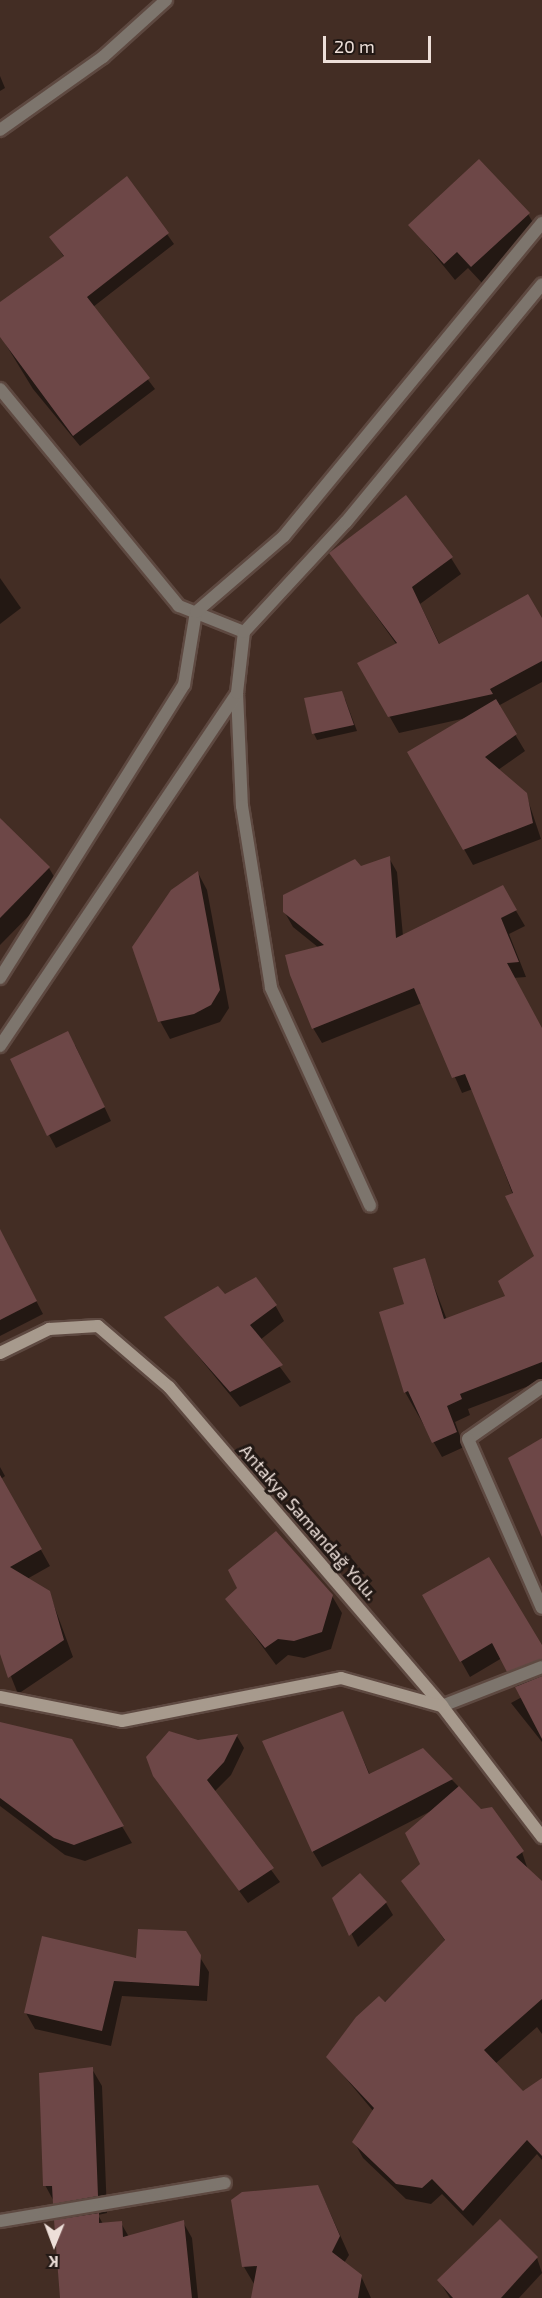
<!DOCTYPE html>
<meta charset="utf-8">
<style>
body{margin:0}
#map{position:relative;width:542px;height:2298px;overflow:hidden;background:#432d24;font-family:"Exo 2",sans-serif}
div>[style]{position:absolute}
.shadow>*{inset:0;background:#0007}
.building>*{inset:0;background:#6d4747}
.roads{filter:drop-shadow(2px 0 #5e4941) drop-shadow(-2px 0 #5e4941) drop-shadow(0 2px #5e4941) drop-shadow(0 -2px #5e4941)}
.lane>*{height:12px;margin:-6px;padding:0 6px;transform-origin:6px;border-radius:6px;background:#7d756d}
.street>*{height:12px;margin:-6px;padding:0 6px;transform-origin:6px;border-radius:6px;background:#7d756d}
.secondary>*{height:12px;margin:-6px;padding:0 6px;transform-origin:6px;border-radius:6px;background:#a79a8d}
span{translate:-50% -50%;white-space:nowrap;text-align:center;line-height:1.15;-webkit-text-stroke:6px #221814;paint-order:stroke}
.street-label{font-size:18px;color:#eddfd9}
.north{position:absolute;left:24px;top:2214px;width:60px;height:60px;-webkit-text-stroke:4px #221814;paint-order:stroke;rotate:181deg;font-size:16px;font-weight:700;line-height:24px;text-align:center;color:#eddfd9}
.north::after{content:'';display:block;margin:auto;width:21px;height:27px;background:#eddfd9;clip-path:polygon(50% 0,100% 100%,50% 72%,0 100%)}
.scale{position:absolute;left:323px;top:36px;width:108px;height:27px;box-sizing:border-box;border:3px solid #eddfd9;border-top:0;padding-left:8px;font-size:18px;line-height:21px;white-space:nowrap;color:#eddfd9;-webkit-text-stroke:4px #221814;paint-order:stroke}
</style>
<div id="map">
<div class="shadow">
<div style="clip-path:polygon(0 76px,5px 88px,0 91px)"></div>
<div style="clip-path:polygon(127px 178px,174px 244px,93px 307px,155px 389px,80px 446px,33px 389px,0 335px,0 304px,64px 257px,51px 238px)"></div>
<div style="clip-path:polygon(528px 214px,538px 231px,482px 283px,468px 268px,455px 280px,410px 225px)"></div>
<div style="clip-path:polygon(331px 553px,451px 558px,461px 574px,420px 604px,440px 645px,542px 621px,542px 682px,498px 706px,525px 751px,498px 770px,526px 794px,541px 839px,473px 865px,409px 752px,466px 718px,399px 733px,359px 663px,397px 645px)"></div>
<div style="clip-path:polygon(0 578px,21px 608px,0 624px)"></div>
<div style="clip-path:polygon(345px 699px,357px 731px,317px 740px,314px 734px)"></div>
<div style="clip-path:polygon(0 820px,49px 868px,59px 885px,0 945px)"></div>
<div style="clip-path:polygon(389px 858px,397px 872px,403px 936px,502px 887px,525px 926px,509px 934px,526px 977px,513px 978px,542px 1031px,542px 1381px,468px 1409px,470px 1415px,455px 1422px,464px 1447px,442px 1457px,405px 1392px,406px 1305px,424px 1260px,447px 1320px,507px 1297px,536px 1256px,473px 1089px,462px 1093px,422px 1003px,322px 1043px,313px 1028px,319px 948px,293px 927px,284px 911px)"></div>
<div style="clip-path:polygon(198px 873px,207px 890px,229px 1008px,220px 1022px,170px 1039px,160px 1021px)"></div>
<div style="clip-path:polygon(75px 1045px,111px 1121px,56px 1148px,49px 1135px)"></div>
<div style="clip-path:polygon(0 1254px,16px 1262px,43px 1314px,0 1336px)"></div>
<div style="clip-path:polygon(224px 1296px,275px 1305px,284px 1321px,260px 1340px,291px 1382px,240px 1407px,166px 1317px)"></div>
<div style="clip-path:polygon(0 1467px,5px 1476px,1px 1479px,50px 1566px,27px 1579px,49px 1592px,73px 1657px,18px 1694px,0 1649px)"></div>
<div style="clip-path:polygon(424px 1595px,542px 1648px,542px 1742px,511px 1703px,522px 1697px,502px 1658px,470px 1677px)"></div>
<div style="clip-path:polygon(332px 1596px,342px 1613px,331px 1649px,304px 1658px,288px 1655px,276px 1665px,227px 1599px)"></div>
<div style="clip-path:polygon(342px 1712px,370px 1775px,423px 1750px,522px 1852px,528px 1870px,542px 1883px,542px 2034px,537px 2027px,495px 2064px,523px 2093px,542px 2080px,542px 2160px,537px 2154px,473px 2226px,442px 2194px,431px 2204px,406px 2199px,363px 2158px,354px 2142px,374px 2112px,328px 2057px,446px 1942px,403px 1881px,422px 1864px,431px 1811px,322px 1867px,313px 1852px,264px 1742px)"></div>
<div style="clip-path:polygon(0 1723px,71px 1741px,132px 1843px,85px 1861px,65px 1855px,0 1806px)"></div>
<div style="clip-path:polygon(237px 1736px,244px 1748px,231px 1775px,214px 1792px,280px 1882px,248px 1903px,154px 1775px,198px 1742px)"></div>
<div style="clip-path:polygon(334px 1898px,386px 1903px,393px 1915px,358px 1947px)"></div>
<div style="clip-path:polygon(185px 1933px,209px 1972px,207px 2001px,122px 1996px,111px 2046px,35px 2029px,26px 2013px)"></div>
<div style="clip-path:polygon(92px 2069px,102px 2086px,107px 2213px,98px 2215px,103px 2224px,121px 2223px,129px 2237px,183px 2222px,192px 2238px,198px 2298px,64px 2298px,64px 2220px,45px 2185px)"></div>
<div style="clip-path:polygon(318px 2186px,349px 2255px,344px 2263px,361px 2276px,371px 2298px,253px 2298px,254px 2284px,244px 2267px)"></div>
<div style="clip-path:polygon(537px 2258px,542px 2273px,519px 2298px,450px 2298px,439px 2281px)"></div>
</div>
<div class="building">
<div style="clip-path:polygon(479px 159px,530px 213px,471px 267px,457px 252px,444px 264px,408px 225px)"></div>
<div style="clip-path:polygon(127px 176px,169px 233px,87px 297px,150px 378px,73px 436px,0 337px,0 302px,64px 256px,49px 237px)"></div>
<div style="clip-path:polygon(406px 495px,453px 557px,412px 587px,439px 644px,528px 594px,542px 618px,542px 661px,490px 689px,493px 694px,388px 717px,357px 663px,397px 643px,329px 553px)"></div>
<div style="clip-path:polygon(342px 691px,354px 725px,312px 734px,304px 698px)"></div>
<div style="clip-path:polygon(496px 699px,517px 734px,485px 757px,527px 793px,533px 823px,463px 850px,407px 752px)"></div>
<div style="clip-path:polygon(0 818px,50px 867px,0 918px)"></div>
<div style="clip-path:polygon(390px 856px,396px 938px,503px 885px,517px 910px,501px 918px,519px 962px,507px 963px,542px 1028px,542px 1362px,460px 1394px,462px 1399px,447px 1406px,457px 1432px,432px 1443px,408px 1391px,404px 1393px,379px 1312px,404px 1304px,393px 1268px,425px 1258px,444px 1319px,505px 1296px,498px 1281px,534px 1256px,505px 1196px,513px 1193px,465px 1074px,452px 1078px,414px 988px,312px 1029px,290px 975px,285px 955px,324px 945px,283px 912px,283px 895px,355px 859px,361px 866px)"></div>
<div style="clip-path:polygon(198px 871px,220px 990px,211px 1005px,194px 1014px,158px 1022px,132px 947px,171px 890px)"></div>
<div style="clip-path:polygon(68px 1031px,105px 1107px,47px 1136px,10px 1059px)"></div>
<div style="clip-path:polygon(0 1229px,37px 1301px,0 1320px)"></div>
<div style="clip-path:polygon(256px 1277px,277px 1305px,250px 1325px,283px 1365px,230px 1392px,164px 1317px,218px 1286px,225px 1294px)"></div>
<div style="clip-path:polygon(542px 1438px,542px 1537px,508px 1458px)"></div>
<div style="clip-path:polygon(0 1475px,42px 1549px,10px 1567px,50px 1591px,64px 1640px,8px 1678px,0 1654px)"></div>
<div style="clip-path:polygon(276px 1531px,333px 1595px,322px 1632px,294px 1641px,278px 1639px,265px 1648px,225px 1599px,237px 1588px,228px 1570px)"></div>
<div style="clip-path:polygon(489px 1557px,542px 1645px,542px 1659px,507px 1672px,492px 1643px,460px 1662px,422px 1595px)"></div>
<div style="clip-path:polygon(542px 1676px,542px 1739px,515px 1687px)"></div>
<div style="clip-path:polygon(343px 1711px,369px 1774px,423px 1748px,453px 1779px,312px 1852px,262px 1741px)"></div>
<div style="clip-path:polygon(0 1722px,72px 1739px,124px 1826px,74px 1845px,54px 1838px,0 1798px)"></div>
<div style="clip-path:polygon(169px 1731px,198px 1740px,238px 1734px,224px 1762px,207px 1780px,274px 1868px,239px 1891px,153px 1776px,146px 1757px)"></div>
<div style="clip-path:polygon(459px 1786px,481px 1809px,492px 1807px,524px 1851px,516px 1857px,542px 1881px,542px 1999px,484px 2050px,523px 2091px,542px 2078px,542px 2156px,527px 2140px,463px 2211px,432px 2179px,422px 2188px,396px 2184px,352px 2142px,374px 2108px,326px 2057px,356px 2017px,379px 1996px,385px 2002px,445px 1940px,401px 1881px,420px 1864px,405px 1833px)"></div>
<div style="clip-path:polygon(360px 1873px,387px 1902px,349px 1936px,332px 1898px)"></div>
<div style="clip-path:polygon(138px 1929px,186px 1931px,201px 1955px,199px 1986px,114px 1981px,102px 2031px,24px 2013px,42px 1936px,136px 1958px)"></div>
<div style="clip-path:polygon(93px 2067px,98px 2196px,53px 2204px,52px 2186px,43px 2186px,39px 2073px)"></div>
<div style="clip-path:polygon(318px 2185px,340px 2236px,332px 2252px,362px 2275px,358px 2298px,251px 2298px,257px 2266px,242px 2267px,231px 2200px,242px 2192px)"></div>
<div style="clip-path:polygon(99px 2213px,99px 2223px,122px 2221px,123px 2237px,184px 2220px,192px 2298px,60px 2298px,54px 2220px)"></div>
<div style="clip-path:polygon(500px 2219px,538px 2257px,501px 2298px,453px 2298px,437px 2280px)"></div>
</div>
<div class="roads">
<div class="lane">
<div style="left:237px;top:693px;width:113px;rotate:87.5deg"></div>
<div style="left:242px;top:806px;width:184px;rotate:80.9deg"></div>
<div style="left:271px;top:988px;width:239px;rotate:65.5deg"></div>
</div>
<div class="street">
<div style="left:0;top:130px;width:126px;rotate:-35.3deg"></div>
<div style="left:103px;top:57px;width:85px;rotate:-42.1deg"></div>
<div style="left:0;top:389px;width:281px;rotate:50.5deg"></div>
<div style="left:179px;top:606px;width:70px;rotate:21.8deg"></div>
<div style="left:0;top:978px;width:346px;rotate:-57.9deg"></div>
<div style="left:184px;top:685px;width:74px;rotate:-80.7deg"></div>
<div style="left:196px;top:612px;width:116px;rotate:-40.8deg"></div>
<div style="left:284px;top:536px;width:406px;rotate:-50.5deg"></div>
<div style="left:0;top:1046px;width:425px;rotate:-56.1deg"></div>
<div style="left:237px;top:693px;width:61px;rotate:-83.5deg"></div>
<div style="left:244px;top:632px;width:150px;rotate:-47.2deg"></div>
<div style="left:346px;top:522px;width:308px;rotate:-50.5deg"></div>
<div style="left:542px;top:1387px;width:90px;rotate:144.9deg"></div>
<div style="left:468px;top:1439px;width:184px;rotate:66.4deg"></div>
<div style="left:442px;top:1706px;width:107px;rotate:-21.3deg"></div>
<div style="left:0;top:2221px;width:228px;rotate:-9.6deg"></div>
</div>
<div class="secondary">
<div style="left:0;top:1353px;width:55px;rotate:-26.1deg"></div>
<div style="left:49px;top:1329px;width:49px;rotate:-3.5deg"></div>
<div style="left:98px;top:1326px;width:94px;rotate:40.7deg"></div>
<div style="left:169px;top:1387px;width:420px;rotate:49.4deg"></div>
<div style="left:442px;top:1706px;width:165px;rotate:52.6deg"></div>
<div style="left:0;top:1697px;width:124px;rotate:11.1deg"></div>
<div style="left:122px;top:1721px;width:223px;rotate:-11.1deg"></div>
<div style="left:341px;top:1678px;width:104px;rotate:15.6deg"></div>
</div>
</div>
<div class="street-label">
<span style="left:309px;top:1522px;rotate:49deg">Antakya Samandağ Yolu.</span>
</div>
<div class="north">K</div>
<div class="scale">20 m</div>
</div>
